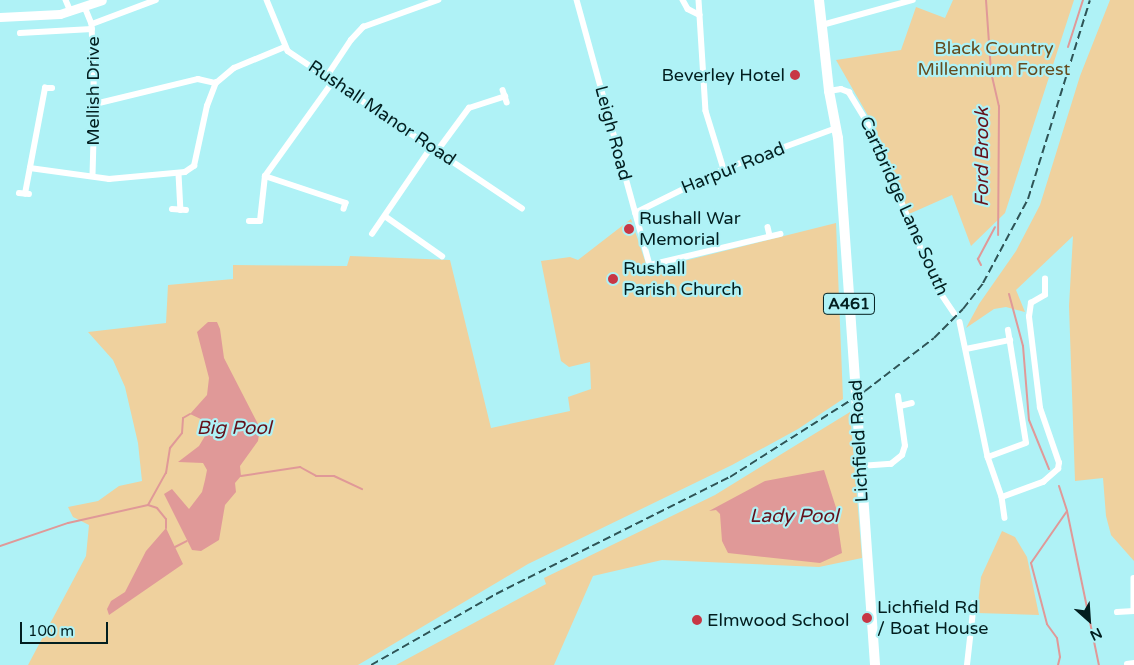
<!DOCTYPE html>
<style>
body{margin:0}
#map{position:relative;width:1134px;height:665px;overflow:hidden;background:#aff2f6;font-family:"Varela Round",sans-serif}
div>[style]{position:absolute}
.green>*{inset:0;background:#efd19e}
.water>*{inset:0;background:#e09998}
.stream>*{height:2px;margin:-1px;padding:0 1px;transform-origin:1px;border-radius:1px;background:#e09998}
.minor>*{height:5.5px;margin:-2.75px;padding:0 2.75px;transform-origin:2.75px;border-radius:2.75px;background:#fff}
.primary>*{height:9px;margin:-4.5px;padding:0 4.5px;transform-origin:4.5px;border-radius:4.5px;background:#fff}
.trunk>*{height:10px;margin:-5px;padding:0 5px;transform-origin:5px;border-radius:5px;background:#fff}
.rail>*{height:2px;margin-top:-1px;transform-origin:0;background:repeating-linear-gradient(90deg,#2e5456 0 8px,transparent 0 12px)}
.dots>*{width:14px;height:14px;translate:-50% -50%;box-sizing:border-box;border:2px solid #aff2f6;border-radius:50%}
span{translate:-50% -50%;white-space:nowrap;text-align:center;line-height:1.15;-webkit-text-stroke:4.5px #aff2f6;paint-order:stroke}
.shield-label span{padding:1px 4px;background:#aff2f6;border:1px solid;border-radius:4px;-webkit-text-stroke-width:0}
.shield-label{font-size:16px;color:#021e1f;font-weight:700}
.park-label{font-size:18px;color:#644b1e}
.poi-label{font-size:18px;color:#021e1f}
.right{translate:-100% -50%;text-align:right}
.left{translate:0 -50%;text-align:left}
.street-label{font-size:18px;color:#021e1f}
.water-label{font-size:19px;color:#64111b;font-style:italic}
.north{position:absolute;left:1064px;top:595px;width:50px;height:50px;-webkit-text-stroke:4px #aff2f6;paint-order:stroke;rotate:154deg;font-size:14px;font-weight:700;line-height:20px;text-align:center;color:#021e1f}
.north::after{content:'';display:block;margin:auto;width:18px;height:22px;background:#021e1f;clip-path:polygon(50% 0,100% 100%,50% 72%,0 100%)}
.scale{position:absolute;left:20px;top:622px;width:88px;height:22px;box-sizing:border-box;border:2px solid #021e1f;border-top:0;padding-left:6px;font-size:15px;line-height:18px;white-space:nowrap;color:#021e1f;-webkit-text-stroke:4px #aff2f6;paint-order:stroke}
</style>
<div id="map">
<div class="green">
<div style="clip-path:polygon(953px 0,1074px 0,1005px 213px,971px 246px,952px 195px,909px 214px,874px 126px,836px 60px,901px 50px,916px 7px,945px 18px)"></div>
<div style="clip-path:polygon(1110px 0,1134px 0,1134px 561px,1111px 535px,1106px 516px,1103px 478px,1075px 481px,1069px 306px,1073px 236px,1016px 290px,1025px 312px,1006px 307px,994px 309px,966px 328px,979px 304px,1016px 251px,1040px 205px,1080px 76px)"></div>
<div style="clip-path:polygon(631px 219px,648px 270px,836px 223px,843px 399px,798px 429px,732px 465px,528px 564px,358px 665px,28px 665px,86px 556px,89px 525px,73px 517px,68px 507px,98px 501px,119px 486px,142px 481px,138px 443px,125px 387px,113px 360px,88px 332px,166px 323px,168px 285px,233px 279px,233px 265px,347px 266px,350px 256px,450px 260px,491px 428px,570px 411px,568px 397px,591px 389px,590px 362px,569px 367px,561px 361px,541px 261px,570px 257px,578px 260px)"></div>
<div style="clip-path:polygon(850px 412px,862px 558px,819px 567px,662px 560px,593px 576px,554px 665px,396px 665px,546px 584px,544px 578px,715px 495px)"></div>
<div style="clip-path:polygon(1002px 531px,1015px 537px,1027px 557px,1039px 615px,977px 613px,981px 577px)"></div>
</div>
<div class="water">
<div style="clip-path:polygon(208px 322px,217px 322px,220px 329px,224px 358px,260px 428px,258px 441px,240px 466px,241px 476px,235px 483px,236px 492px,225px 505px,219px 540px,201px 551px,192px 550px,164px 494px,172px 489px,189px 509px,202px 492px,205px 480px,207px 470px,203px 463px,178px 462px,199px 446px,208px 431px,205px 421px,190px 414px,207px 395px,209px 378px,197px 332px)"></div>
<div style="clip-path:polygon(824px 470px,839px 517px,837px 519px,842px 553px,820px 563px,728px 553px,722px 541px,720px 514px,716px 510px,709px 511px,765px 481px)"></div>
<div style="clip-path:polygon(166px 528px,183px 564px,109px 615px,107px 609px,111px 601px,125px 592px,146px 551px)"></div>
</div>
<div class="stream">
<div style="left:986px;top:0;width:72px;rotate:86deg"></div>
<div style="left:991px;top:72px;width:35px;rotate:77deg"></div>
<div style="left:999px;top:106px;width:129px;rotate:90.4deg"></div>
<div style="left:1068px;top:47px;width:49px;rotate:-72.3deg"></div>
<div style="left:981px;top:265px;width:7px;rotate:-117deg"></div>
<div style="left:978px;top:259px;width:36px;rotate:-62deg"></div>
<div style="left:1009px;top:294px;width:54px;rotate:74.9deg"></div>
<div style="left:1023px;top:346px;width:74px;rotate:85.4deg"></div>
<div style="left:1029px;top:420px;width:53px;rotate:67.8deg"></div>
<div style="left:241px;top:476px;width:60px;rotate:-8.7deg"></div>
<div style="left:300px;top:467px;width:18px;rotate:29deg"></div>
<div style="left:316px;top:476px;width:18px"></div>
<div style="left:334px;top:476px;width:31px;rotate:25deg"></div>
<div style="left:1059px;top:486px;width:26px;rotate:72deg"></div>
<div style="left:1067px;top:511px;width:157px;rotate:78.3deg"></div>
<div style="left:148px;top:505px;width:37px;rotate:-61deg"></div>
<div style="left:166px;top:473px;width:25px;rotate:-81deg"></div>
<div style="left:170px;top:448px;width:19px;rotate:-51deg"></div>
<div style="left:182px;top:433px;width:15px;rotate:-86deg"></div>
<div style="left:183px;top:418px;width:8px;rotate:-30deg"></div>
<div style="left:0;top:546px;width:72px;rotate:-18.7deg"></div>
<div style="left:68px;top:523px;width:82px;rotate:-12.7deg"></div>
<div style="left:148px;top:505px;width:9px;rotate:18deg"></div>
<div style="left:157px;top:508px;width:14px;rotate:51deg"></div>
<div style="left:166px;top:519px;width:9px;rotate:90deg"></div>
<div style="left:175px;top:547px;width:13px;rotate:-27deg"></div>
<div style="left:1058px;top:665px;width:8px;rotate:-76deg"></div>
<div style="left:1060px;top:657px;width:19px;rotate:-99deg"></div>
<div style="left:1057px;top:638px;width:17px;rotate:-126deg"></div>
<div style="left:1047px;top:624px;width:63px;rotate:-104.7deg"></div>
<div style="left:1031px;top:563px;width:63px;rotate:-55.3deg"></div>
</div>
<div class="minor">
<div style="left:66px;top:0;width:13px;rotate:67deg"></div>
<div style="left:267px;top:0;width:55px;rotate:67.6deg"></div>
<div style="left:288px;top:51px;width:282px;rotate:33.9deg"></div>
<div style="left:577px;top:0;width:275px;rotate:74.6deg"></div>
<div style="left:650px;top:265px;width:134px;rotate:-13.4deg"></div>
<div style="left:683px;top:0;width:10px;rotate:61deg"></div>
<div style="left:688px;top:9px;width:13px;rotate:27deg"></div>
<div style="left:699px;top:0;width:111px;rotate:86.4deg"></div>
<div style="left:706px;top:111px;width:61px;rotate:72.8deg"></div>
<div style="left:85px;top:7px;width:18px;rotate:68deg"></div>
<div style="left:92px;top:24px;width:80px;rotate:87.9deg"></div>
<div style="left:95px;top:104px;width:72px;rotate:91.6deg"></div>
<div style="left:92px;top:24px;width:68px;rotate:-20.6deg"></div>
<div style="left:822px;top:25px;width:94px;rotate:-15.4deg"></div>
<div style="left:20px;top:33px;width:72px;rotate:-3.2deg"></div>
<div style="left:327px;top:76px;width:43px;rotate:-56.3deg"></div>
<div style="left:351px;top:40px;width:18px;rotate:-47deg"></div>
<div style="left:363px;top:27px;width:80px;rotate:-19.8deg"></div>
<div style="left:503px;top:90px;width:13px;rotate:72deg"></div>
<div style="left:829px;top:91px;width:12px;rotate:-9deg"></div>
<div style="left:841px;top:89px;width:9px;rotate:21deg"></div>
<div style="left:849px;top:92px;width:42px;rotate:58.6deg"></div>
<div style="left:871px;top:128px;width:174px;rotate:67.4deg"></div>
<div style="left:938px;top:289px;width:29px;rotate:56deg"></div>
<div style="left:95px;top:104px;width:106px;rotate:-13.6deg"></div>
<div style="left:198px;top:79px;width:18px;rotate:13deg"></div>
<div style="left:438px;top:150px;width:52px;rotate:-53.6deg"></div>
<div style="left:469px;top:108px;width:38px;rotate:-18deg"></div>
<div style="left:30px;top:168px;width:80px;rotate:7.9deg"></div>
<div style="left:109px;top:179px;width:76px;rotate:-5.3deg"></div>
<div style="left:185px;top:172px;width:11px;rotate:-34deg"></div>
<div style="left:194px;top:166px;width:61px;rotate:-77.8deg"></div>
<div style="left:207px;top:106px;width:25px;rotate:-69deg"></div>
<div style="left:216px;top:83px;width:23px;rotate:-40deg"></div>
<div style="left:234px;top:68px;width:55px;rotate:-22.4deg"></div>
<div style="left:179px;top:174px;width:36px;rotate:87deg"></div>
<div style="left:265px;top:176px;width:85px;rotate:18.4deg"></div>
<div style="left:346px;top:203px;width:6px;rotate:108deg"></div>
<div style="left:19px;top:193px;width:10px;rotate:6deg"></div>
<div style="left:25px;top:194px;width:108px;rotate:-79.3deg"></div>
<div style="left:45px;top:88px;width:7px"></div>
<div style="left:172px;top:209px;width:14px;rotate:4deg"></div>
<div style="left:635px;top:213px;width:99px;rotate:-26.3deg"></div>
<div style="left:724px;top:169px;width:117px;rotate:-20deg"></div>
<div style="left:385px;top:216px;width:70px;rotate:35.1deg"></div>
<div style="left:249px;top:221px;width:11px"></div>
<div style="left:260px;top:221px;width:45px;rotate:-83.7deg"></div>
<div style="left:265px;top:176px;width:118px;rotate:-54.3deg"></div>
<div style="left:768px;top:227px;width:9px;rotate:77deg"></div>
<div style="left:372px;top:234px;width:107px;rotate:-55.7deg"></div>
<div style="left:960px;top:322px;width:138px;rotate:78.3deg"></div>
<div style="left:988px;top:457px;width:42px;rotate:70.7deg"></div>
<div style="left:1002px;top:497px;width:21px;rotate:82deg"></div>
<div style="left:966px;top:349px;width:45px;rotate:-11.6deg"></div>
<div style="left:900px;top:406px;width:12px;rotate:-14deg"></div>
<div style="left:988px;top:457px;width:40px;rotate:-20.2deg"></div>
<div style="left:1026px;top:443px;width:114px;rotate:-99.1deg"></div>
<div style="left:860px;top:466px;width:31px;rotate:-4deg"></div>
<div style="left:891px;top:464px;width:14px;rotate:-39deg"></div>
<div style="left:902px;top:455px;width:9px;rotate:-72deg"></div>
<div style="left:905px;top:446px;width:50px;rotate:-98deg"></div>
<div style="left:1002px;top:497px;width:44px;rotate:-20.1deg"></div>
<div style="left:1043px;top:482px;width:20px;rotate:-41deg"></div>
<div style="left:1058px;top:469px;width:6px;rotate:-81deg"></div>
<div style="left:1059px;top:463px;width:58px;rotate:-109.1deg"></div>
<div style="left:1040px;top:408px;width:92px;rotate:-96.9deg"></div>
<div style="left:1029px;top:317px;width:14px;rotate:-82deg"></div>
<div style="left:1031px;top:303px;width:16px;rotate:-30deg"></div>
<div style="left:1045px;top:295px;width:16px;rotate:-90deg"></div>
<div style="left:1134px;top:578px;width:32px;rotate:90deg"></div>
<div style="left:1117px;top:612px;width:17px;rotate:-3deg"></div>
<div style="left:1127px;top:664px;width:7px;rotate:-8deg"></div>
<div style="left:967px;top:665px;width:62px;rotate:-83.6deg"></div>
</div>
<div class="primary">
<div style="left:0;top:17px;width:60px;rotate:-2.9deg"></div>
<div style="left:60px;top:14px;width:44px;rotate:-18.4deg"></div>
</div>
<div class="trunk">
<div style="left:819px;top:0;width:92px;rotate:83.7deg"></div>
<div style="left:829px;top:91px;width:48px;rotate:79.2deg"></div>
<div style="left:838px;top:138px;width:528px;rotate:85.98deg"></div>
</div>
<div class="rail">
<div style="left:371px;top:665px;width:144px;rotate:-29.6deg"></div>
<div style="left:496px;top:594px;width:262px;rotate:-26.6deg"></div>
<div style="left:730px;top:477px;width:160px;rotate:-32.5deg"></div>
<div style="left:865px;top:391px;width:87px;rotate:-37.5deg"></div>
<div style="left:934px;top:338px;width:41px;rotate:-45deg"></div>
<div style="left:963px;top:309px;width:33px;rotate:-52deg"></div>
<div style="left:983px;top:283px;width:95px;rotate:-61.8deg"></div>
<div style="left:1028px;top:199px;width:208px;rotate:-72.7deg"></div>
</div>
<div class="dots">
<div style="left:795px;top:75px;background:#c73745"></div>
<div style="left:629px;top:229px;background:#c73745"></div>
<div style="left:613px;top:279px;background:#c73745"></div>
<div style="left:867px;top:618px;background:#c73745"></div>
<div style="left:697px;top:620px;background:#c73745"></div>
</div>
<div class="shield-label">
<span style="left:849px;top:304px">A461</span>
</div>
<div class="park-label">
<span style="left:994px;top:59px">Black Country<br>Millennium Forest</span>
</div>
<div class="poi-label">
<span class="right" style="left:785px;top:75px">Beverley Hotel</span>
<span class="left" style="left:639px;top:229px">Rushall War<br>Memorial</span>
<span class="left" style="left:623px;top:279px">Rushall<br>Parish Church</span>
<span class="left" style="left:877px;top:618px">Lichfield Rd<br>/ Boat House</span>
<span class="left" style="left:707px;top:620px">Elmwood School</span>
</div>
<div class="street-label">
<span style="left:93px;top:91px;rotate:-90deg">Mellish Drive</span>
<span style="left:382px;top:113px;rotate:34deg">Rushall Manor Road</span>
<span style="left:613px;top:133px;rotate:75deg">Leigh Road</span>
<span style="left:733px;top:168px;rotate:-22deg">Harpur Road</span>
<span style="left:904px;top:206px;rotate:66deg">Cartbridge Lane South</span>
<span style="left:859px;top:441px;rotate:-93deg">Lichfield Road</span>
</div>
<div class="water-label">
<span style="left:983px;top:157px;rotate:-90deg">Ford Brook</span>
<span style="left:234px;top:429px">Big Pool</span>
<span style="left:794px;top:517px">Lady Pool</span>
</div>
<div class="north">N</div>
<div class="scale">100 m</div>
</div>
